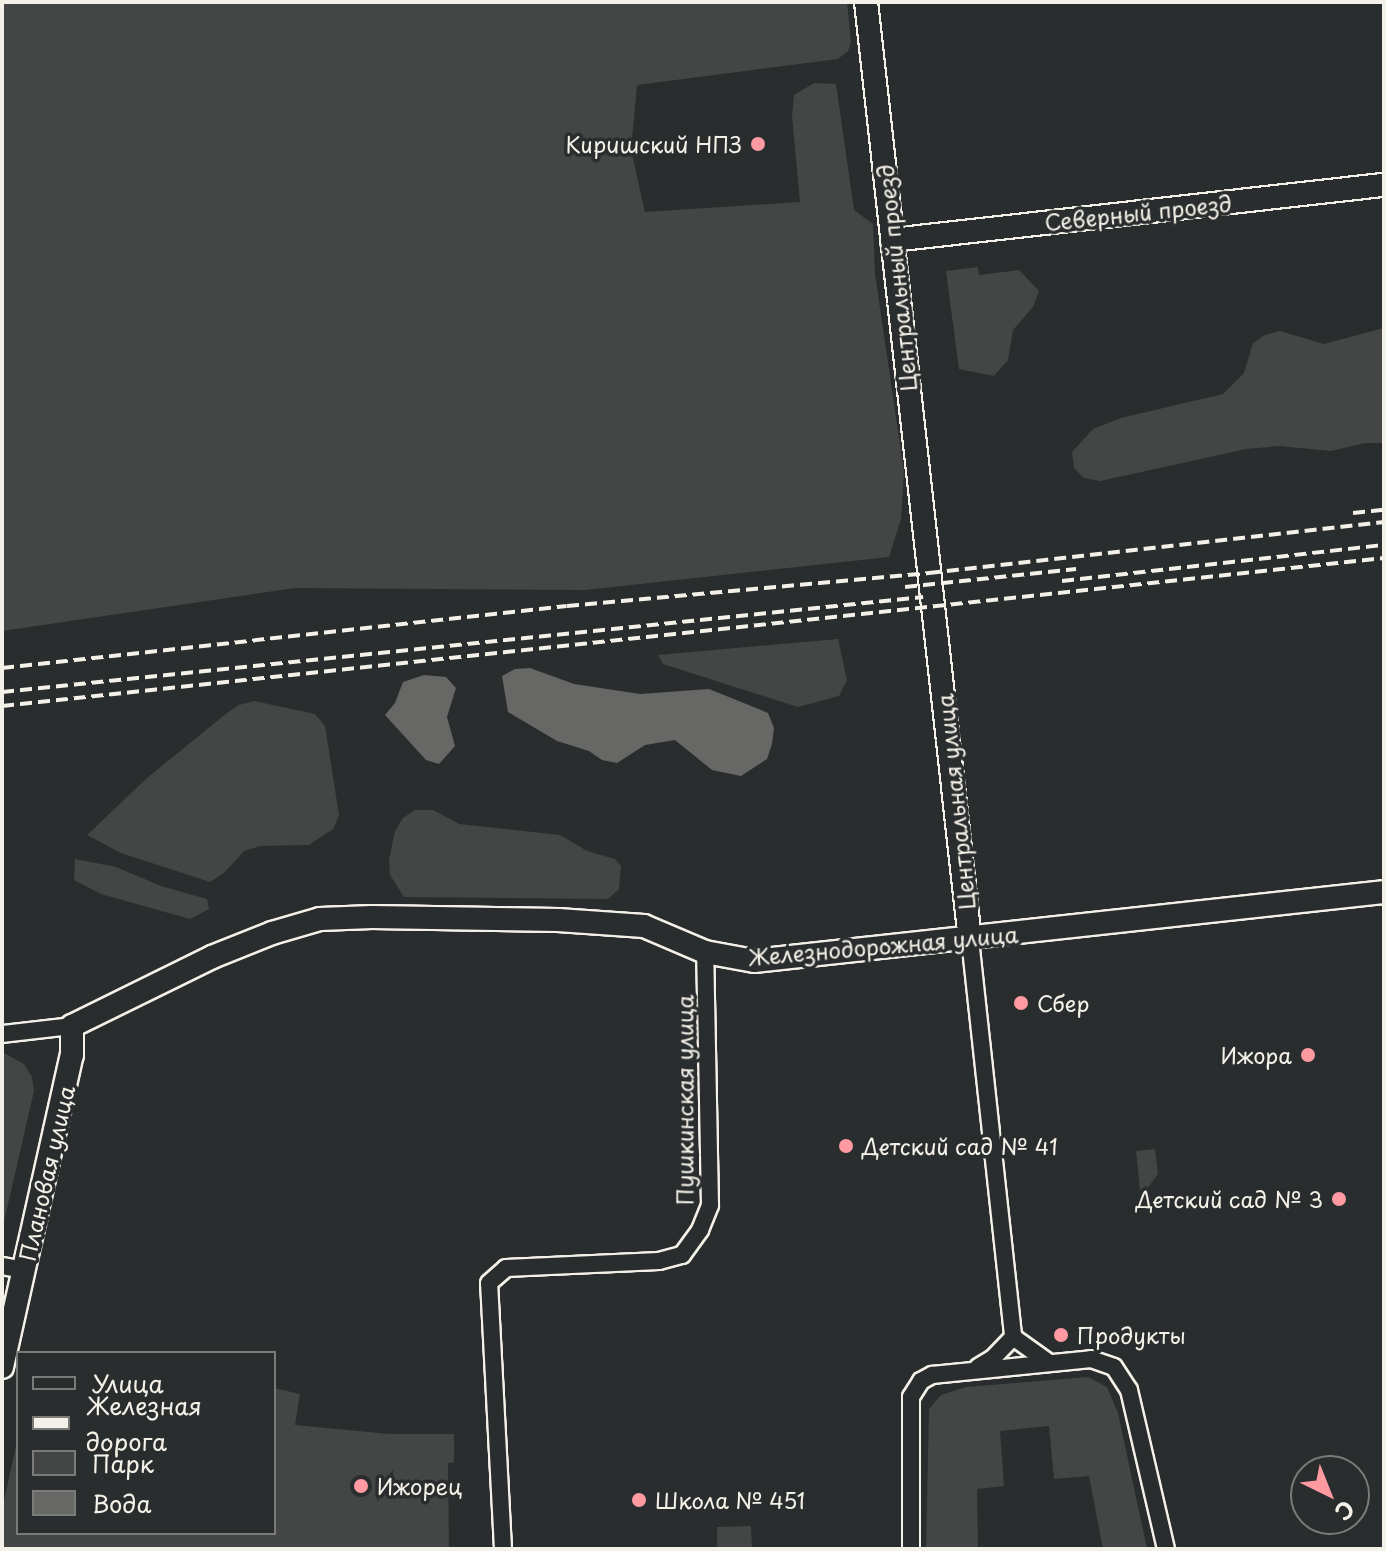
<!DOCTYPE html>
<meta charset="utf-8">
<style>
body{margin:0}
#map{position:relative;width:1386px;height:1551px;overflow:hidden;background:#2a2d2e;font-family:"Playpen Sans",sans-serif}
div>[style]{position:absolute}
.green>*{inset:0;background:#444645}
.water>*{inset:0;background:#676866}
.roads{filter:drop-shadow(2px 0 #f4f1e8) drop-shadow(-2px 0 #f4f1e8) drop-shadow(0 2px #f4f1e8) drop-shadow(0 -2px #f4f1e8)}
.street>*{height:16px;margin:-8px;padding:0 8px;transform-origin:8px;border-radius:8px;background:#2a2d2e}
.secondary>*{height:22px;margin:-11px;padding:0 11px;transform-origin:11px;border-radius:11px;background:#2a2d2e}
.rail>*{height:4px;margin-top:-2px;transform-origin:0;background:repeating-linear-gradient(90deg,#f4f1e8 0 12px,transparent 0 18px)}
.dots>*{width:22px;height:22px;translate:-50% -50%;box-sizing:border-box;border:4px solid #2a2d2e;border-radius:50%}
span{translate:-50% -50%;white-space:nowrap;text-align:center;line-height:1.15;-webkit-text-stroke:7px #2a2d2e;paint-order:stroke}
.poi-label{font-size:22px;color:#f4f1e8}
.right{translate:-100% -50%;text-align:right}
.left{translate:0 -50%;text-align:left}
.street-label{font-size:22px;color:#f4f1e8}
.frame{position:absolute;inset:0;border:4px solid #f4f1e8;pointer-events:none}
.legend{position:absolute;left:16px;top:1351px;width:260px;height:184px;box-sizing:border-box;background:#2a2d2e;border:2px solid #7b7b78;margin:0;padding:10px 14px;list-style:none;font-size:24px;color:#f4f1e8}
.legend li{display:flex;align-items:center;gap:16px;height:40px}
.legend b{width:40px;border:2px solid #7b7b78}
.north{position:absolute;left:1290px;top:1455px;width:80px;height:80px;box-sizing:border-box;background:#2a2d2e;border:2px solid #7b7b78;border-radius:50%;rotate:137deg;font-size:22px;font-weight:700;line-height:32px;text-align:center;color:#f4f1e8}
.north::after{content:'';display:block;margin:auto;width:28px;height:36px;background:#ff9aa2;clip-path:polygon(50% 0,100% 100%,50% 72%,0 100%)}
</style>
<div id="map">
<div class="green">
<div style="clip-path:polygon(2px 2px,847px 2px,851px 42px,848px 51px,838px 59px,637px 85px,631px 150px,645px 212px,800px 202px,792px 116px,794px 95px,814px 83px,836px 84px,854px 210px,873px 224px,875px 274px,904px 472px,901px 519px,889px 557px,585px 590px,295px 588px,2px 631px)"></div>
<div style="clip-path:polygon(978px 267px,979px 275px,1019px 270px,1039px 291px,1033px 307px,1013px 330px,1008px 360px,994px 376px,959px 369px,946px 271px)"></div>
<div style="clip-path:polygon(1384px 328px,1384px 443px,1365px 443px,1331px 451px,1279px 446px,1246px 449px,1100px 481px,1084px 478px,1074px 468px,1072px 452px,1093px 429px,1121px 418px,1223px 394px,1244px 373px,1253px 343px,1265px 335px,1280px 331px,1324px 344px)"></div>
<div style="clip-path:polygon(838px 639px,847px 680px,839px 696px,798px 707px,663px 664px,658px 655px)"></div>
<div style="clip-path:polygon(254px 701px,315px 714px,325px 726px,339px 815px,333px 829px,309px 845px,260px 846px,244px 851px,224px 873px,210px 882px,121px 853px,87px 835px,147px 778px,227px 713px,239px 705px)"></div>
<div style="clip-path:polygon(415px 810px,433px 810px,459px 824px,560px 835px,587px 851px,615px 859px,621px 866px,619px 889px,608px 899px,404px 897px,390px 875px,389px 860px,395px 831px,403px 818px)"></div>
<div style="clip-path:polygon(75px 859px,116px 867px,161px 886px,207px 899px,209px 909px,190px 919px,101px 894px,74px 880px)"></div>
<div style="clip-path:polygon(2px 1052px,24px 1064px,32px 1077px,34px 1091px,2px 1230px)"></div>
<div style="clip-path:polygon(1155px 1149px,1158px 1174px,1146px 1190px,1140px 1190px,1136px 1151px)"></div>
<div style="clip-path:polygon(1088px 1377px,1107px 1387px,1118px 1413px,1147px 1549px,1103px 1549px,1089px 1476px,1054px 1479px,1049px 1426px,1000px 1431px,1004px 1486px,977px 1489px,978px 1549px,926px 1549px,929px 1409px,941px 1395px,966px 1387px)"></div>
<div style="clip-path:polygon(274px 1388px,300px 1394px,295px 1425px,389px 1434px,454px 1434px,454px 1462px,448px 1463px,449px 1549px,2px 1549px,2px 1510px,18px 1437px,18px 1533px,274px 1533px)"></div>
<div style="clip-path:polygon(751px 1526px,752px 1549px,717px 1549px,717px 1527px)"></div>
</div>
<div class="water">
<div style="clip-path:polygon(530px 668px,574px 684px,640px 694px,709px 689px,768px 713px,774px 728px,772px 744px,767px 759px,741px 776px,712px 770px,675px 740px,645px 745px,617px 763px,602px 760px,589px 751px,557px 741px,508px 712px,502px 676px,515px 669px)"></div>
<div style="clip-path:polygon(424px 675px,446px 677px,456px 688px,447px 717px,455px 746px,439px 764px,426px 760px,385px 715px,395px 703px,403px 682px)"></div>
</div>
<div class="roads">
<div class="street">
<div style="left:970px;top:939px;width:400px;rotate:83.8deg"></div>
<div style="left:1013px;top:1337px;width:43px;rotate:35.5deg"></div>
<div style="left:2px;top:1034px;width:70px;rotate:-6.5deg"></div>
<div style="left:2px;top:1266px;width:22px;rotate:10deg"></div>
<div style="left:978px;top:1367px;width:17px;rotate:-31deg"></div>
<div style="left:993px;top:1358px;width:29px;rotate:-46deg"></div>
<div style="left:503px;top:1549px;width:266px;rotate:-93deg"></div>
<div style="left:489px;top:1283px;width:23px;rotate:-41deg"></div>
<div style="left:506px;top:1268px;width:153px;rotate:-2.6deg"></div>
<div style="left:659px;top:1261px;width:24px;rotate:-15deg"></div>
<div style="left:682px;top:1255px;width:31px;rotate:-54deg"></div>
<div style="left:700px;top:1230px;width:27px;rotate:-68deg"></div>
<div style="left:710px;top:1205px;width:253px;rotate:-91.1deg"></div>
<div style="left:911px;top:1549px;width:152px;rotate:-90deg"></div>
<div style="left:911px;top:1397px;width:19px;rotate:-58deg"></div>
<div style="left:921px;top:1381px;width:13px;rotate:-29deg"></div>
<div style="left:932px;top:1375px;width:160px;rotate:-5.7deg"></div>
<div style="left:1091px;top:1359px;width:24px;rotate:19deg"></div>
<div style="left:1114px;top:1367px;width:27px;rotate:57deg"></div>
<div style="left:1129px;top:1390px;width:163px;rotate:76.9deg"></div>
</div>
<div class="secondary">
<div style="left:866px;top:2px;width:943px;rotate:83.67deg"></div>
<div style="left:892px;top:240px;width:495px;rotate:-6.4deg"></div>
<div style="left:2px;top:1367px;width:320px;rotate:-77.4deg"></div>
<div style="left:72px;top:1055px;width:29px;rotate:-90deg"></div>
<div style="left:72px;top:1026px;width:156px;rotate:-26.2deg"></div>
<div style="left:212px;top:957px;width:65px;rotate:-21.8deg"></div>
<div style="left:272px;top:933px;width:50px;rotate:-16.3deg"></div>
<div style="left:320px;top:919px;width:52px;rotate:-2.2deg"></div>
<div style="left:372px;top:917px;width:186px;rotate:0.9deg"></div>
<div style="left:558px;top:920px;width:86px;rotate:4deg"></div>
<div style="left:644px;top:926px;width:66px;rotate:23.1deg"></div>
<div style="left:705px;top:952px;width:50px;rotate:10.4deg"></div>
<div style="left:754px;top:961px;width:634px;rotate:-6.25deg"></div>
</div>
</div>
<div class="rail">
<div style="left:1353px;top:513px;width:31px;rotate:-6deg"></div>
<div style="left:1062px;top:581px;width:324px;rotate:-6.4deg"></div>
<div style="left:905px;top:587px;width:172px;rotate:-6deg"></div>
<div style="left:2px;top:668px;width:568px;rotate:-6.26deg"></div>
<div style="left:567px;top:606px;width:364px;rotate:-5.2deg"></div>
<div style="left:929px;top:573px;width:458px;rotate:-6.4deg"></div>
<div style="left:2px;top:692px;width:926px;rotate:-5.89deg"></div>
<div style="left:2px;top:706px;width:1390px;rotate:-6.11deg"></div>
</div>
<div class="dots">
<div style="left:758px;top:144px;background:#ff9aa2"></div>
<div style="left:1021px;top:1003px;background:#ff9aa2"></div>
<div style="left:1308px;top:1055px;background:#ff9aa2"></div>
<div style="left:846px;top:1146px;background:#ff9aa2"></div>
<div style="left:1339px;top:1199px;background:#ff9aa2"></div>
<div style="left:1061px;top:1335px;background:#ff9aa2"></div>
<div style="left:361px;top:1486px;background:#ff9aa2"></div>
<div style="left:639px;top:1500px;background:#ff9aa2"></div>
</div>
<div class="poi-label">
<span class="right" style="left:742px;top:144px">Киришский НПЗ</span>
<span class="left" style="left:1037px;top:1003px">Сбер</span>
<span class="right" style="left:1292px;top:1055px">Ижора</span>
<span class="left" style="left:862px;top:1146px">Детский сад № 41</span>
<span class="right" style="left:1323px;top:1199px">Детский сад № 3</span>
<span class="left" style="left:1077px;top:1335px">Продукты</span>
<span class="left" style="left:377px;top:1486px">Ижорец</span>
<span class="left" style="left:655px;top:1500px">Школа № 451</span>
</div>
<div class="street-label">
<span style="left:1138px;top:212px;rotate:-6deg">Северный проезд</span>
<span style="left:896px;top:278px;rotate:-96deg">Центральный проезд</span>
<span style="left:955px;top:802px;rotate:-96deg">Центральная улица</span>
<span style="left:883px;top:945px;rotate:-5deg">Железнодорожная улица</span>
<span style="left:684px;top:1100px;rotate:-90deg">Пушкинская улица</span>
<span style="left:46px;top:1173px;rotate:-77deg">Плановая улица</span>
</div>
<div class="frame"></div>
<ul class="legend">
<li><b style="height:10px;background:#2a2d2e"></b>Улица</li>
<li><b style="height:10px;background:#f4f1e8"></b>Железная дорога</li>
<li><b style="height:22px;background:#444645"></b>Парк</li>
<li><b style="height:22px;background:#676866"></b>Вода</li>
</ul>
<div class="north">С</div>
</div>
